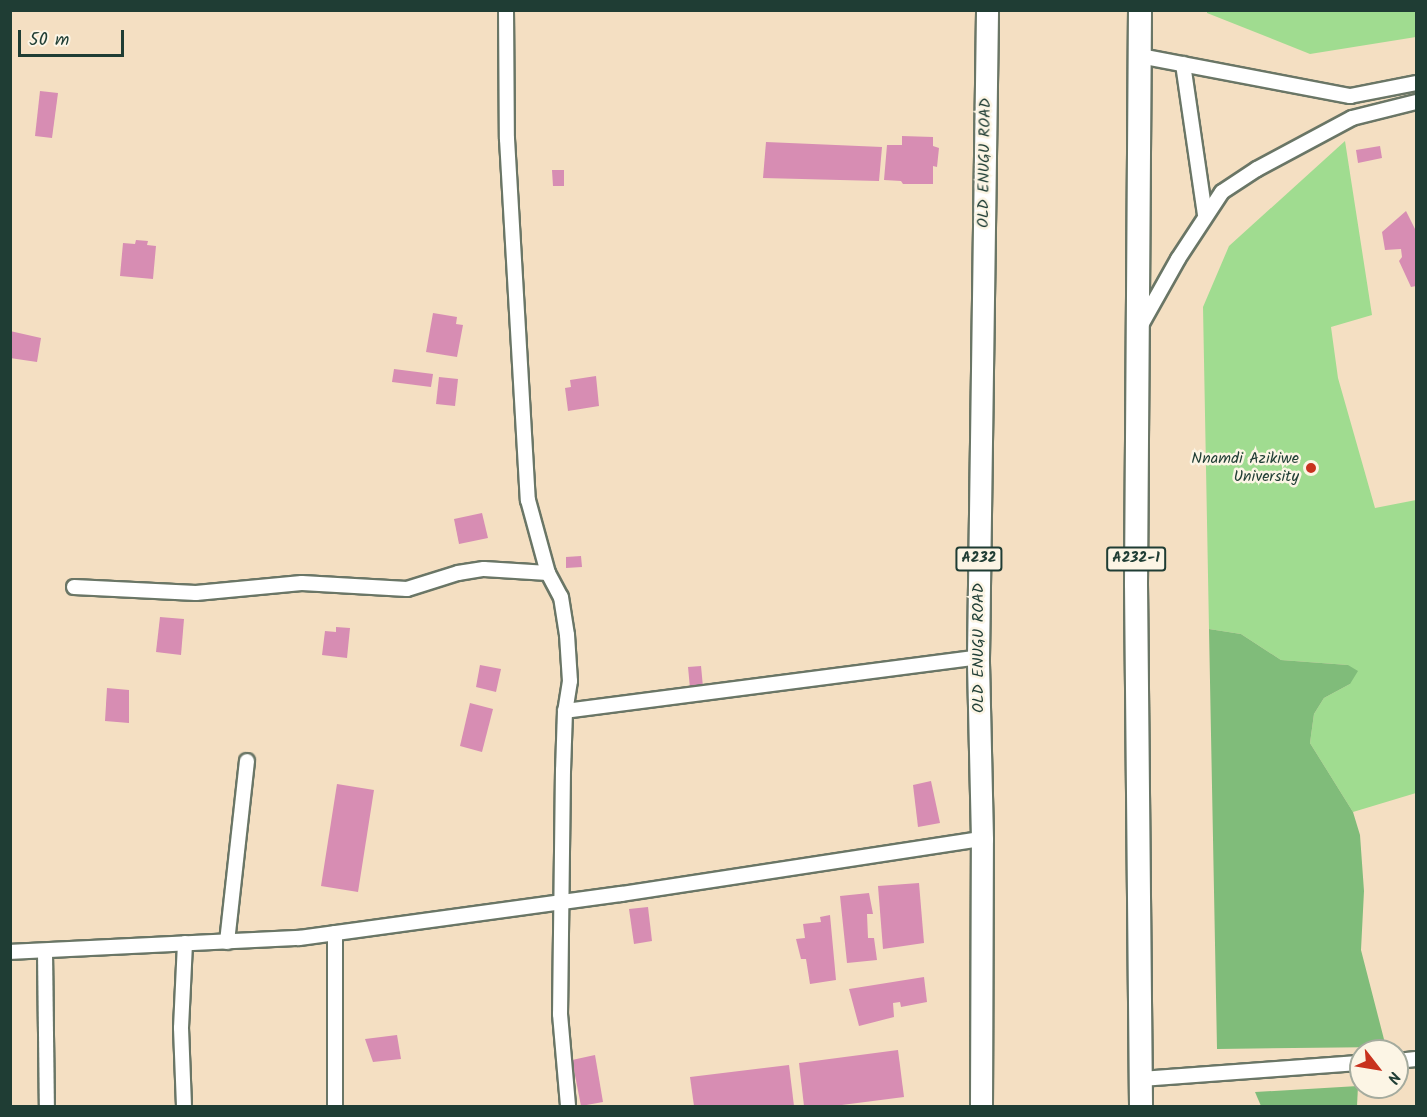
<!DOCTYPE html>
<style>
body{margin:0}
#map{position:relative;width:1427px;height:1117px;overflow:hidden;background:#f4dfc2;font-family:Kalam,sans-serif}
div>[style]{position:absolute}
.green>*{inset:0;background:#a0dc90}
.forest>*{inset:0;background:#80bc7a}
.building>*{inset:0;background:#d78db3}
.roads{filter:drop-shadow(2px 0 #6a7666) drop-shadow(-2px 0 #6a7666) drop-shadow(0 2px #6a7666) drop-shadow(0 -2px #6a7666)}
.minor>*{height:14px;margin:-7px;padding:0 7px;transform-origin:7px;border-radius:7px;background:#fff}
.primary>*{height:21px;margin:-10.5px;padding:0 10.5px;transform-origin:10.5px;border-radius:10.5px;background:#fff}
.trunk>*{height:22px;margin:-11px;padding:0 11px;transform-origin:11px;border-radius:11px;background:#fff}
.dots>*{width:16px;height:16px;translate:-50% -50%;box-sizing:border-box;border:3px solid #fcf5e5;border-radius:50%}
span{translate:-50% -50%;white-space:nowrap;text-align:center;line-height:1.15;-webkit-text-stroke:5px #fcf5e5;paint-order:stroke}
.shield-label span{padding:2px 4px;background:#fcf5e5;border:2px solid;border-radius:4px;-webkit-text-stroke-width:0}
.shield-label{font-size:15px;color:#1f3d34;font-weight:700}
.street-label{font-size:16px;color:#1f3d34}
.poi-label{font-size:16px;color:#1f3d34}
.right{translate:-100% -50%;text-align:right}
.frame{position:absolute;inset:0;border:12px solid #1f3d34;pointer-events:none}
.north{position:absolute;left:1349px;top:1039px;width:60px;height:60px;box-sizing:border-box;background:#fcf5e5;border:2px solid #a4ab9e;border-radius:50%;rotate:121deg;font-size:16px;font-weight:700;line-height:24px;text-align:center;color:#1f3d34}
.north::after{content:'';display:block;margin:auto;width:21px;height:27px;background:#c8321e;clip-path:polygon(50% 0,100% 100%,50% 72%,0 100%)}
.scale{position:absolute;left:18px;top:30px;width:106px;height:27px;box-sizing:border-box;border:3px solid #1f3d34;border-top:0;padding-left:8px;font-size:18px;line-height:21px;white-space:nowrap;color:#1f3d34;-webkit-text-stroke:4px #fcf5e5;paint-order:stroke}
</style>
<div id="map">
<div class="green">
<div style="clip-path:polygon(1207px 11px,1416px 11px,1416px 37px,1310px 54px,1207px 13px)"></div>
<div style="clip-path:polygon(1345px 141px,1372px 315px,1331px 327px,1338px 378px,1375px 508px,1416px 500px,1416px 793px,1353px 812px,1310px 743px,1314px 714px,1324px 698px,1350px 684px,1348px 665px,1281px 660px,1241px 634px,1209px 629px,1203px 307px,1229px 246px)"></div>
</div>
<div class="forest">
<div style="clip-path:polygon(1209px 629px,1241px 634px,1281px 660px,1348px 665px,1358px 671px,1350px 684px,1324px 698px,1314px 714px,1310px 743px,1353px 812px,1360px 835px,1364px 891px,1361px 950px,1386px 1047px,1217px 1049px)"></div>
<div style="clip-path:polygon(1358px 1086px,1357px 1106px,1261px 1106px,1255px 1092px)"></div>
</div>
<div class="building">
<div style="clip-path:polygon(40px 91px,58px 93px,52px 138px,35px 136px)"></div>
<div style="clip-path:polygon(902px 136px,933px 137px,933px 146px,939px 148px,937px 167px,933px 166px,933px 184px,903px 184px,901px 181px,884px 180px,887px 145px,902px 145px)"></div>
<div style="clip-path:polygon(766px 142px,882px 147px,879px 181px,763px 178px)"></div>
<div style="clip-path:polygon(1380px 146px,1382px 158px,1358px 163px,1356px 150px)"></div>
<div style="clip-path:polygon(552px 170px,564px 170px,564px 186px,553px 186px)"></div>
<div style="clip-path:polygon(1406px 211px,1416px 231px,1416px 286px,1411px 287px,1399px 261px,1402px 257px,1401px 249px,1385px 250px,1382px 232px)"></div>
<div style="clip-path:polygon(136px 240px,148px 241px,147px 245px,156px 246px,153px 279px,120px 276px,123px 243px,135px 244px)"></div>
<div style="clip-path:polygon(433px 313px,457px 317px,456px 324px,463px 325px,457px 357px,426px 352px)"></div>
<div style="clip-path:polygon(10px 331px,41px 338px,37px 362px,10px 358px)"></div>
<div style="clip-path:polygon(394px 369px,433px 374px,431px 387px,392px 382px)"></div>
<div style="clip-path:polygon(596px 376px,599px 406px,568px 411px,565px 388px,571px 387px,570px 380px)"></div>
<div style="clip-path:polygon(439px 377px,458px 379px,455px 406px,436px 404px)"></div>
<div style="clip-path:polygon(482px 513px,488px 538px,459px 544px,454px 519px)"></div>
<div style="clip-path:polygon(581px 556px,582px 567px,566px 568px,566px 557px)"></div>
<div style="clip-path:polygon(160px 617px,184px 619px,181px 655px,156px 652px)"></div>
<div style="clip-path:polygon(336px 627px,350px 628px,347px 658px,322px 655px,325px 631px,336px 632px)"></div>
<div style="clip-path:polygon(480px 665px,501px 669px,496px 692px,476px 687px)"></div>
<div style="clip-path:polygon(701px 666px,703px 687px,690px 688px,688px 667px)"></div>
<div style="clip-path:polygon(107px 688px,129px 690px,129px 723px,105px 721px)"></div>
<div style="clip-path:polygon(470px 703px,493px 709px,482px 752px,460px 746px)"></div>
<div style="clip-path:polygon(931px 781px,940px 823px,918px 827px,913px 785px)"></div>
<div style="clip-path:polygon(337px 784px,374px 790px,358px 892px,321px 886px)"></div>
<div style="clip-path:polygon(919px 883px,924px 943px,883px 949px,878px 886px)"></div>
<div style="clip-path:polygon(869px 893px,873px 914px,867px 914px,868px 938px,874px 938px,877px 960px,847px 963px,840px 896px)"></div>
<div style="clip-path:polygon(648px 907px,652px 941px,634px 944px,629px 909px)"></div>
<div style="clip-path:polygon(830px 915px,836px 980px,810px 984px,806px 959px,801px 959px,796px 939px,805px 938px,803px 924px,821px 922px,820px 917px)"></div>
<div style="clip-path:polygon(924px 977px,927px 1002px,901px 1007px,900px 1002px,893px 1003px,894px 1017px,859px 1026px,849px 989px)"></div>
<div style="clip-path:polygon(397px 1035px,401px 1059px,373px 1062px,365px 1039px)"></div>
<div style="clip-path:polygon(898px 1050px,904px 1097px,834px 1106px,804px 1106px,799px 1063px)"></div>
<div style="clip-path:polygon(595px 1055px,603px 1102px,581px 1106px,572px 1060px)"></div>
<div style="clip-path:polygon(789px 1065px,794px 1106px,694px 1106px,690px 1077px)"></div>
</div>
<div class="roads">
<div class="minor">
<div style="left:506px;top:10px;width:129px;rotate:89.6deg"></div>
<div style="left:507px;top:139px;width:362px;rotate:86.7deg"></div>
<div style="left:528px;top:500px;width:76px;rotate:74.7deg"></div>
<div style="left:548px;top:573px;width:27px;rotate:62deg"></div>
<div style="left:561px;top:597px;width:38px;rotate:81deg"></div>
<div style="left:567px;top:635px;width:46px;rotate:86.3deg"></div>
<div style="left:570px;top:681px;width:30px;rotate:99deg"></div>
<div style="left:565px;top:711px;width:59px;rotate:91.9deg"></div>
<div style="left:563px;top:770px;width:244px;rotate:90.7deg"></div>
<div style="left:560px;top:1014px;width:92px;rotate:85deg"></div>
<div style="left:1140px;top:56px;width:214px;rotate:10.8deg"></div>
<div style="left:1350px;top:96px;width:67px;rotate:-11.1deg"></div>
<div style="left:1183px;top:64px;width:153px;rotate:81.7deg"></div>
<div style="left:1141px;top:325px;width:76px;rotate:-60.7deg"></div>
<div style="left:1178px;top:259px;width:80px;rotate:-56.7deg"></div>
<div style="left:1222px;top:192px;width:42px;rotate:-33.3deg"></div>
<div style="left:1257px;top:169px;width:108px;rotate:-28.2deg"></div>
<div style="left:1352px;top:118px;width:66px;rotate:-14deg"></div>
<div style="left:74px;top:587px;width:122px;rotate:2.8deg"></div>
<div style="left:196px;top:593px;width:106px;rotate:-5.4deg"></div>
<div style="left:302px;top:583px;width:105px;rotate:3.3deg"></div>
<div style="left:407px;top:589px;width:53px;rotate:-17.4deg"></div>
<div style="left:458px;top:573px;width:26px;rotate:-9deg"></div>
<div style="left:484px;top:569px;width:64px;rotate:3.6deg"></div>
<div style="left:565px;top:711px;width:417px;rotate:-7.4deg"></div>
<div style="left:335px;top:933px;width:173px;rotate:90deg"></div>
<div style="left:227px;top:942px;width:182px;rotate:-83.7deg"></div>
<div style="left:10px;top:952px;width:289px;rotate:-2.8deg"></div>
<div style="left:299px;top:938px;width:325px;rotate:-7.8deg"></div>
<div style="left:621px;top:894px;width:365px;rotate:-8.7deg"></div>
<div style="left:45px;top:952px;width:154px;rotate:89.3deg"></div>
<div style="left:1397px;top:1061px;width:19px;rotate:-6deg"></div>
<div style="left:1141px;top:1079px;width:221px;rotate:-4.2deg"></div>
<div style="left:184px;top:1106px;width:78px;rotate:-92.2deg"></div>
<div style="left:181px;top:1028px;width:85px;rotate:-87.3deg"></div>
</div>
<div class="primary">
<div style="left:981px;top:1106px;width:267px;rotate:-89.8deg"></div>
<div style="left:982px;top:839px;width:182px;rotate:-91.3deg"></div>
<div style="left:978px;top:657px;width:647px;rotate:-89.2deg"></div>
</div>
<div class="trunk">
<div style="left:1140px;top:10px;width:574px;rotate:90.4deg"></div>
<div style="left:1136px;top:584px;width:522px;rotate:89.45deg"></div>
</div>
</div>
<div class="dots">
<div style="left:1311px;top:468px;background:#c8321e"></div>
</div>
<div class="shield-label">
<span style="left:979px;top:559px">A232</span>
<span style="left:1136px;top:559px">A232-1</span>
</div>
<div class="street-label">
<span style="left:985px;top:163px;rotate:-89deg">OLD ENUGU ROAD</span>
<span style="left:979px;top:648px;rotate:-90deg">OLD ENUGU ROAD</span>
</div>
<div class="poi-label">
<span class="right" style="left:1299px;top:468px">Nnamdi Azikiwe<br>University</span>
</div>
<div class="frame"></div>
<div class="north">N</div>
<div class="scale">50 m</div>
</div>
